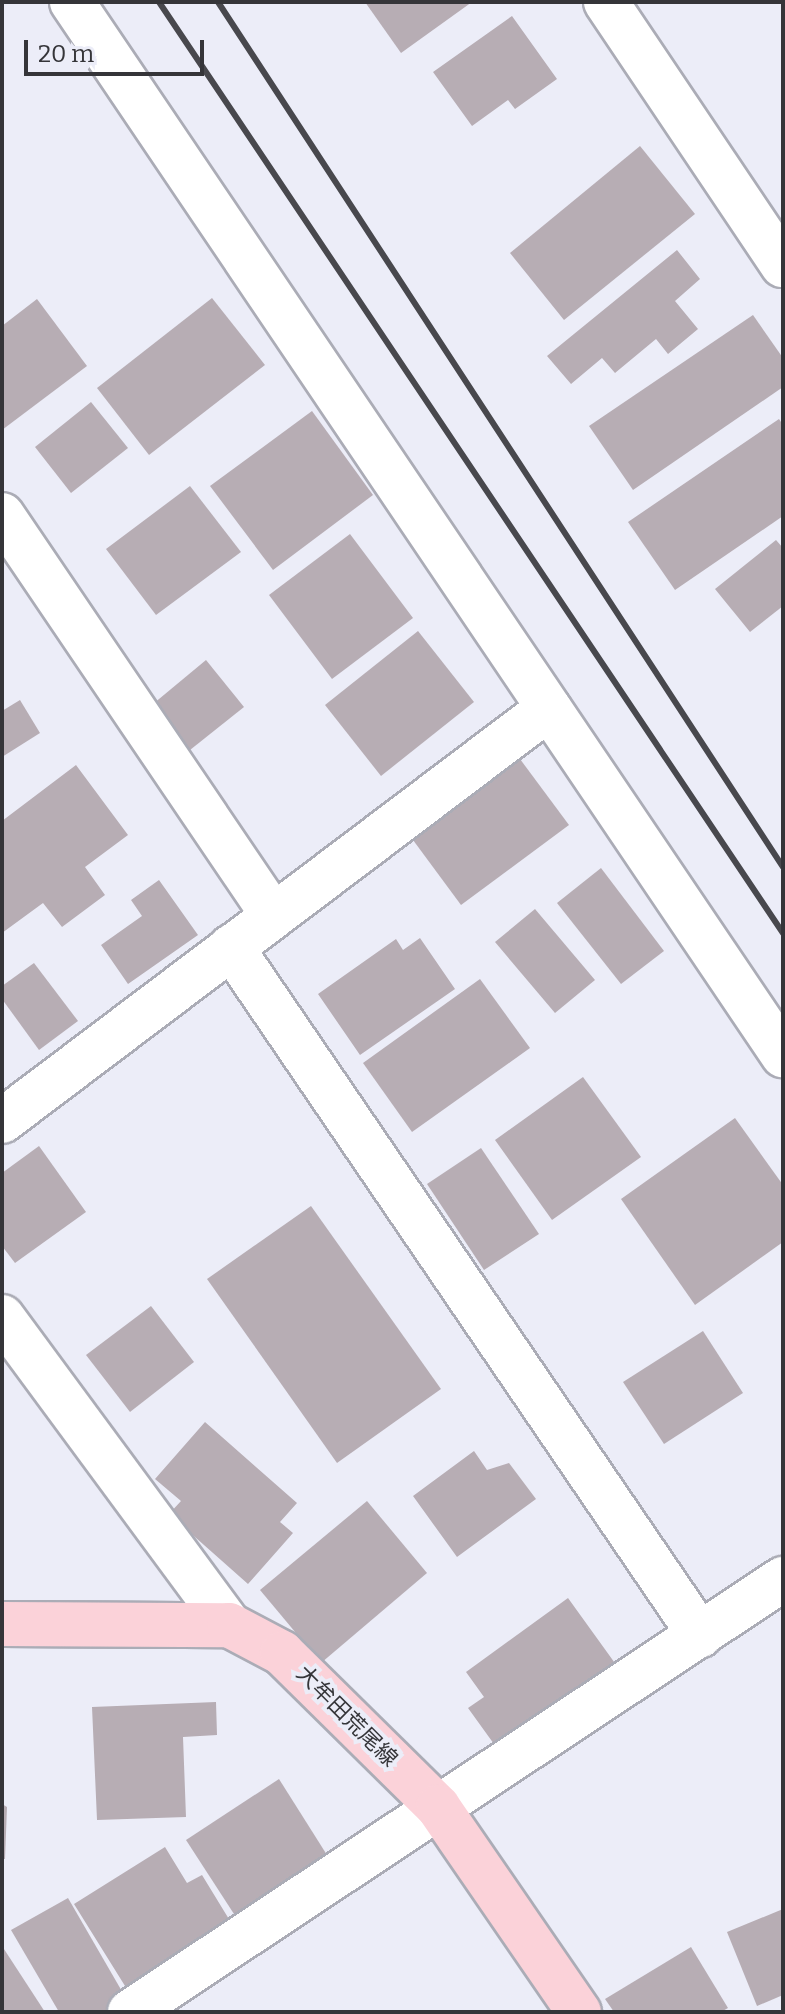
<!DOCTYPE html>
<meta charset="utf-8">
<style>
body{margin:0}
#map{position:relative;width:785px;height:2014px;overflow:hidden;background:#ecedf8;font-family:Bitter,"Noto Sans JP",serif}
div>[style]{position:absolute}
.building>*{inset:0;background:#b7adb4}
.roads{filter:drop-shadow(2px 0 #abacb6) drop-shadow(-2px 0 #abacb6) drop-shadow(0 2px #abacb6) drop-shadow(0 -2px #abacb6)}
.street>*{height:44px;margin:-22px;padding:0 22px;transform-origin:22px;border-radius:22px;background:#fff}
.secondary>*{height:44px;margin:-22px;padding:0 22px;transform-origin:22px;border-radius:22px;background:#fbd2d9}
.rail>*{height:6px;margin:-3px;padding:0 3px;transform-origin:3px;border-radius:3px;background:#48484d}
span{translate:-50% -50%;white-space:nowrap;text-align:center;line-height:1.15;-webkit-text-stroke:8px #ecedf8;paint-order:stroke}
.street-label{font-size:22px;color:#353539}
.frame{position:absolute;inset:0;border:4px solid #353539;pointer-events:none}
.scale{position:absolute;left:24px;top:40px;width:180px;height:36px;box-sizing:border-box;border:4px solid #353539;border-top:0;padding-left:10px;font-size:24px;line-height:28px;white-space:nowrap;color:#353539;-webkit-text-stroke:6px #ecedf8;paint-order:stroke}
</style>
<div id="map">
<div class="building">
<div style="clip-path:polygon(365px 2px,472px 2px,401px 53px)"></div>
<div style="clip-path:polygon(512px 16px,557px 79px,515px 109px,508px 100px,472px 126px,433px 72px)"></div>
<div style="clip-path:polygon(640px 146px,695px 214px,564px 320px,510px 253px)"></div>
<div style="clip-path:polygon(677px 250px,700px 279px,675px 301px,698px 329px,668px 354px,656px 339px,615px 373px,602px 358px,571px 384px,547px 356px)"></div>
<div style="clip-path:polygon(212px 298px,265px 365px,149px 455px,97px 388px)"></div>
<div style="clip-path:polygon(37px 299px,87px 366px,2px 430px,2px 326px)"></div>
<div style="clip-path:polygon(753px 315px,783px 358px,783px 387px,633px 490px,589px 426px)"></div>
<div style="clip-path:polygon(91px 402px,128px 448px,71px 493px,35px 447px)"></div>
<div style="clip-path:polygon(312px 411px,373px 495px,273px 570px,210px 486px)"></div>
<div style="clip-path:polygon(779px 419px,783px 425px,783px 516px,675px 590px,628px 522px)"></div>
<div style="clip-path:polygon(190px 486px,241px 552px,156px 615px,106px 549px)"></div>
<div style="clip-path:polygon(350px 534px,413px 618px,332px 679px,269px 595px)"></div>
<div style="clip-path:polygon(776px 540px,783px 548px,783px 606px,750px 632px,715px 589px)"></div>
<div style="clip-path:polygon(418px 631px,474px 702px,381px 776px,325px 705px)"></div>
<div style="clip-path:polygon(206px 660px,244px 707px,190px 750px,153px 704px)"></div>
<div style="clip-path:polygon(20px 700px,40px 733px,2px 757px,2px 711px)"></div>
<div style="clip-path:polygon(520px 759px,569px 825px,461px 905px,413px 840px)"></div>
<div style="clip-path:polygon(76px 765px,128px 835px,85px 867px,105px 895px,62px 927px,43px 903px,2px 933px,2px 821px)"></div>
<div style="clip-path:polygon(601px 868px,664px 951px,621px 984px,557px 903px)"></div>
<div style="clip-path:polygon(159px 880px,198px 935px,128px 984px,101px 945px,142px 916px,131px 900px)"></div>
<div style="clip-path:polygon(535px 909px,595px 980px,555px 1013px,495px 942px)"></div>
<div style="clip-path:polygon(420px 938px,455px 989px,360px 1055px,318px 994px,396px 939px,403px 950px)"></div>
<div style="clip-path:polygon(34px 963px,78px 1021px,39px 1050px,2px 999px,2px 986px)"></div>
<div style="clip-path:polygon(480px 979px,530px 1048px,412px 1132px,363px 1063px)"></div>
<div style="clip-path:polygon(583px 1077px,641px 1157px,552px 1220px,495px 1140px)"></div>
<div style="clip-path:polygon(735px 1118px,783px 1185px,783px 1242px,695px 1305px,621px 1199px)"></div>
<div style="clip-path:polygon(39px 1146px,86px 1212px,15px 1263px,2px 1246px,2px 1173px)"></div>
<div style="clip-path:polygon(481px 1148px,539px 1234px,484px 1270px,427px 1184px)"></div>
<div style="clip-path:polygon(311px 1206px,441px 1389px,337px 1463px,207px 1279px)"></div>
<div style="clip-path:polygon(151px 1306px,194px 1362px,130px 1412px,86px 1355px)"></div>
<div style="clip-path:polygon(703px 1331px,743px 1393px,664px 1444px,623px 1382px)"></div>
<div style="clip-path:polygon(205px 1422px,297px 1503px,280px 1522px,293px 1533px,248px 1584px,169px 1514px,181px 1501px,155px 1479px)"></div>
<div style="clip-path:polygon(474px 1451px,487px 1470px,509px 1463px,536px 1499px,457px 1557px,413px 1496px)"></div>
<div style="clip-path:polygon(367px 1501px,427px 1573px,321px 1663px,260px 1590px)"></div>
<div style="clip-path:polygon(568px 1598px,617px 1666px,499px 1751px,468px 1708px,484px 1697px,466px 1672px)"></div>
<div style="clip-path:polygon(216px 1702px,217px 1735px,183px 1737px,186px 1817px,97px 1820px,92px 1707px)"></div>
<div style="clip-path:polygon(279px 1779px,327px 1855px,234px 1914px,186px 1840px)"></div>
<div style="clip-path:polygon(2px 1804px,7px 1807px,5px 1859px,2px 1859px)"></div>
<div style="clip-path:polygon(165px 1847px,187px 1883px,202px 1875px,235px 1929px,130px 1994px,74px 1904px)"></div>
<div style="clip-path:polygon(68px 1898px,127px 2000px,107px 2012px,59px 2012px,11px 1930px)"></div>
<div style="clip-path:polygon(783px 1909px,783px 1995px,757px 2006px,727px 1932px)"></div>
<div style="clip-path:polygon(2px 1946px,45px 2012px,2px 2012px)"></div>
<div style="clip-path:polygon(691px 1947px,728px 2008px,721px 2012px,614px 2012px,605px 1999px)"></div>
</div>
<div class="roads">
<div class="street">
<div style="left:72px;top:2px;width:1271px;rotate:55.97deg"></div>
<div style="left:606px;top:2px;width:317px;rotate:56.1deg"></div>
<div style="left:2px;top:515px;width:484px;rotate:55.9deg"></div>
<div style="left:231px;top:947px;width:833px;rotate:55.72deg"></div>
<div style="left:2px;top:1121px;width:685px;rotate:-37.05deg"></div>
<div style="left:2px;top:1317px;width:383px;rotate:53.6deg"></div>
<div style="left:130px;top:2012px;width:784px;rotate:-33.55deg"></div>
</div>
<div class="secondary">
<div style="left:2px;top:1624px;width:227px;rotate:0.3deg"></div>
<div style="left:229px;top:1625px;width:60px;rotate:27.8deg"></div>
<div style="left:282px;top:1653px;width:219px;rotate:44.6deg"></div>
<div style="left:438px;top:1807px;width:249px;rotate:55.5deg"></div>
</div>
</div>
<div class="rail">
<div style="left:159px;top:2px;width:1121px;rotate:56.17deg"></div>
<div style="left:218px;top:2px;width:1033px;rotate:56.85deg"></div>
</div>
<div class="street-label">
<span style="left:347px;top:1716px;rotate:45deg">大牟田荒尾線</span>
</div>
<div class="frame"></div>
<div class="scale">20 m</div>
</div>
